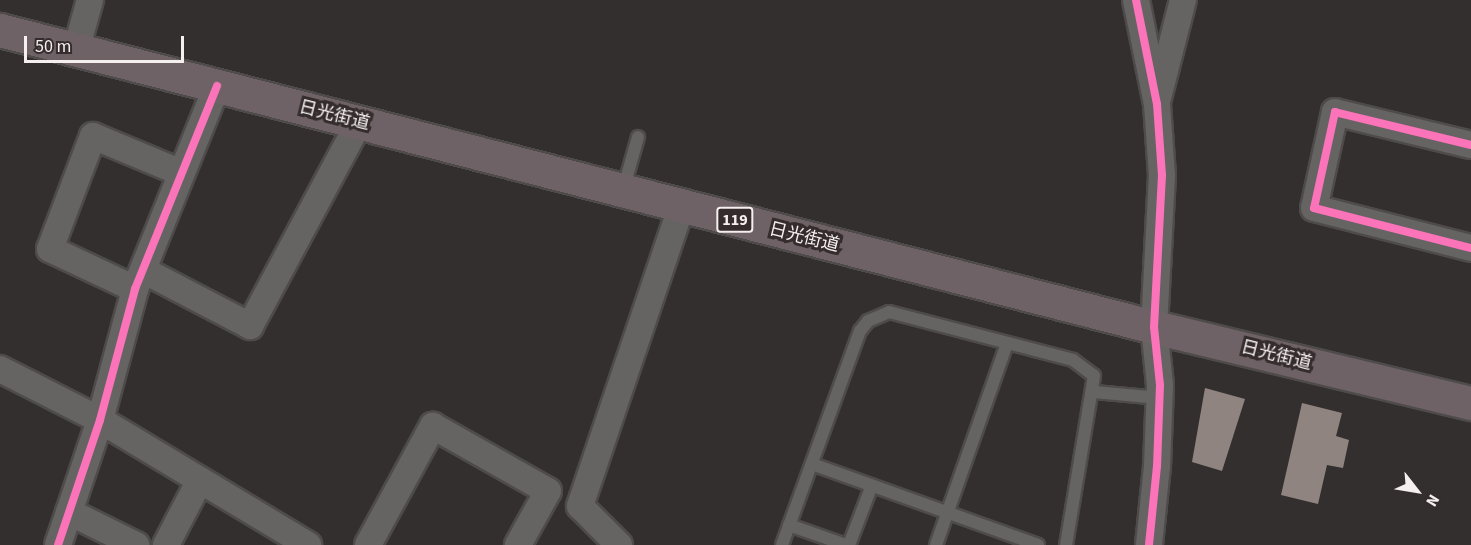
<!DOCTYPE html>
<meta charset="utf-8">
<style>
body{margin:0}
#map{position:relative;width:1471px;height:545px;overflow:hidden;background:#332f2f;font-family:"Source Sans 3","Noto Sans JP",sans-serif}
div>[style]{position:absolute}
.building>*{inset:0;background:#908480}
.roads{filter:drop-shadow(2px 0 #4f4b4b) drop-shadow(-2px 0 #4f4b4b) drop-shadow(0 2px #4f4b4b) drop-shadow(0 -2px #4f4b4b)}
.lane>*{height:12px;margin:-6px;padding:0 6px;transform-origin:6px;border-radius:6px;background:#666363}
.street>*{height:26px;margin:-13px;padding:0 13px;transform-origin:13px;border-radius:13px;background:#666363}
.highway>*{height:33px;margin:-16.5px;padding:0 16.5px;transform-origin:16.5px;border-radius:16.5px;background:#6e6266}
.cycleway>*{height:8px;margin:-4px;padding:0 4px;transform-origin:4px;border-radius:4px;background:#fb73b8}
span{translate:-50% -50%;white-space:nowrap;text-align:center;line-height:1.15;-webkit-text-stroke:6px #352d2d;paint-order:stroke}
.shield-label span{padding:2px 4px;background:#352d2d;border:2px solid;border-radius:4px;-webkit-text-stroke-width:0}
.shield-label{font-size:16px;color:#f5efef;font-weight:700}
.street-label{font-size:18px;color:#f5efef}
.north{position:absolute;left:1387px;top:461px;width:60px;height:60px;-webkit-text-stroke:4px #352d2d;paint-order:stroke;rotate:121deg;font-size:16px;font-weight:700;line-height:24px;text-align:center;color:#f5efef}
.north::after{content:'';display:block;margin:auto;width:21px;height:27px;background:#f5efef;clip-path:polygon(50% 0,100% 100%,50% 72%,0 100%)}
.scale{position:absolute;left:24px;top:36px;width:160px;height:27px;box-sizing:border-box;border:3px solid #f5efef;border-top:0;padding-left:8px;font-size:18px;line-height:21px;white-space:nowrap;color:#f5efef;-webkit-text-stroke:4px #352d2d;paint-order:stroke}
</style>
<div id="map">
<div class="building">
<div style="clip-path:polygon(1205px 388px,1245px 399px,1222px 471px,1192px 462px)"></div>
<div style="clip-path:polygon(1302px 403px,1342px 413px,1336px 436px,1349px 440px,1343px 468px,1327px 465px,1318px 504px,1281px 495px)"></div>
</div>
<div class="roads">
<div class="lane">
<div style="left:623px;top:190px;width:55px;rotate:-74.2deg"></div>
<div style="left:1095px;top:392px;width:64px;rotate:5.4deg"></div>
<div style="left:812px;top:464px;width:240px;rotate:19.7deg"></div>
<div style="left:789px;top:525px;width:60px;rotate:19.3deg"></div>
<div style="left:782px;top:545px;width:228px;rotate:-70deg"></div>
<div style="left:860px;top:331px;width:13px;rotate:-51deg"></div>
<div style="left:868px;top:321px;width:23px;rotate:-23deg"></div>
<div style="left:889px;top:312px;width:190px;rotate:14.6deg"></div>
<div style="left:1073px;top:360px;width:26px;rotate:37deg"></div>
<div style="left:1094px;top:376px;width:171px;rotate:99.4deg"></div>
<div style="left:849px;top:545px;width:64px;rotate:-69deg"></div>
<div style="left:936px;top:545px;width:214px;rotate:-70.6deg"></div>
</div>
<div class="street">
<div style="left:1136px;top:0;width:106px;rotate:78.6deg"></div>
<div style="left:1157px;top:104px;width:71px;rotate:86deg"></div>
<div style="left:1162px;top:175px;width:152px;rotate:93deg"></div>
<div style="left:1154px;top:327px;width:58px;rotate:84.1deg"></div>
<div style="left:1160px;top:385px;width:81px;rotate:92.1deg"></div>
<div style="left:1157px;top:466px;width:79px;rotate:95.8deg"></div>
<div style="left:76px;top:50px;width:52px;rotate:-74.4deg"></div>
<div style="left:1158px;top:98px;width:101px;rotate:-75.7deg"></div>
<div style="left:1471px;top:145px;width:140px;rotate:-166.4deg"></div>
<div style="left:1335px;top:112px;width:98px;rotate:102.3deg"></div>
<div style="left:1314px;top:208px;width:162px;rotate:14.3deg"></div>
<div style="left:143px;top:270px;width:121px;rotate:27.6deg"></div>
<div style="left:250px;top:326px;width:230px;rotate:-61.8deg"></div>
<div style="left:135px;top:289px;width:94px;rotate:-154.8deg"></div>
<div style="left:50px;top:249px;width:121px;rotate:-69.2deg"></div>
<div style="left:93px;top:136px;width:96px;rotate:22.6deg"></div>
<div style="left:0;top:369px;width:112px;rotate:27deg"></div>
<div style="left:100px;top:420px;width:243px;rotate:31deg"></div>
<div style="left:69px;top:512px;width:75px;rotate:26.2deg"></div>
<div style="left:58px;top:545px;width:132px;rotate:-71.4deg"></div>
<div style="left:100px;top:420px;width:136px;rotate:-75deg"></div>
<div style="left:135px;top:289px;width:219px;rotate:-68deg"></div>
<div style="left:166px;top:545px;width:73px;rotate:-62.4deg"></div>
<div style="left:368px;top:545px;width:136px;rotate:-61.4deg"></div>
<div style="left:433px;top:426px;width:132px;rotate:29.5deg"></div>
<div style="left:548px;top:491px;width:62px;rotate:119.1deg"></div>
<div style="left:619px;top:545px;width:55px;rotate:-135deg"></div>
<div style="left:580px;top:506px;width:316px;rotate:-71.3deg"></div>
</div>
<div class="highway">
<div style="left:0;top:30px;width:1192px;rotate:14.43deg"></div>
<div style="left:1154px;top:327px;width:326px;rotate:13.5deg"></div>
</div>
</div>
<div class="cycleway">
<div style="left:1136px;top:0;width:106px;rotate:78.6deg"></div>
<div style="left:1157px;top:104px;width:71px;rotate:86deg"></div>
<div style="left:1162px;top:175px;width:152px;rotate:93deg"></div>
<div style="left:1154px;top:327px;width:58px;rotate:84.1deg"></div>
<div style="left:1160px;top:385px;width:81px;rotate:92.1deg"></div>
<div style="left:1157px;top:466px;width:79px;rotate:95.8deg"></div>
<div style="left:1471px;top:145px;width:140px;rotate:-166.4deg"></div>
<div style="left:1335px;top:112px;width:98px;rotate:102.3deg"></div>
<div style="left:1314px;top:208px;width:162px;rotate:14.3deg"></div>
<div style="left:58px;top:545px;width:132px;rotate:-71.4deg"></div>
<div style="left:100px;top:420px;width:136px;rotate:-75deg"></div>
<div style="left:135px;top:289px;width:219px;rotate:-68deg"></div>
</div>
<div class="shield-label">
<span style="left:735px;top:220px">119</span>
</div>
<div class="street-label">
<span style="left:334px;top:116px;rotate:14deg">日光街道</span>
<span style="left:804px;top:238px;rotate:14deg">日光街道</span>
<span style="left:1276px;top:356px;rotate:14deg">日光街道</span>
</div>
<div class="north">N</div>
<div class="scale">50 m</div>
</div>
